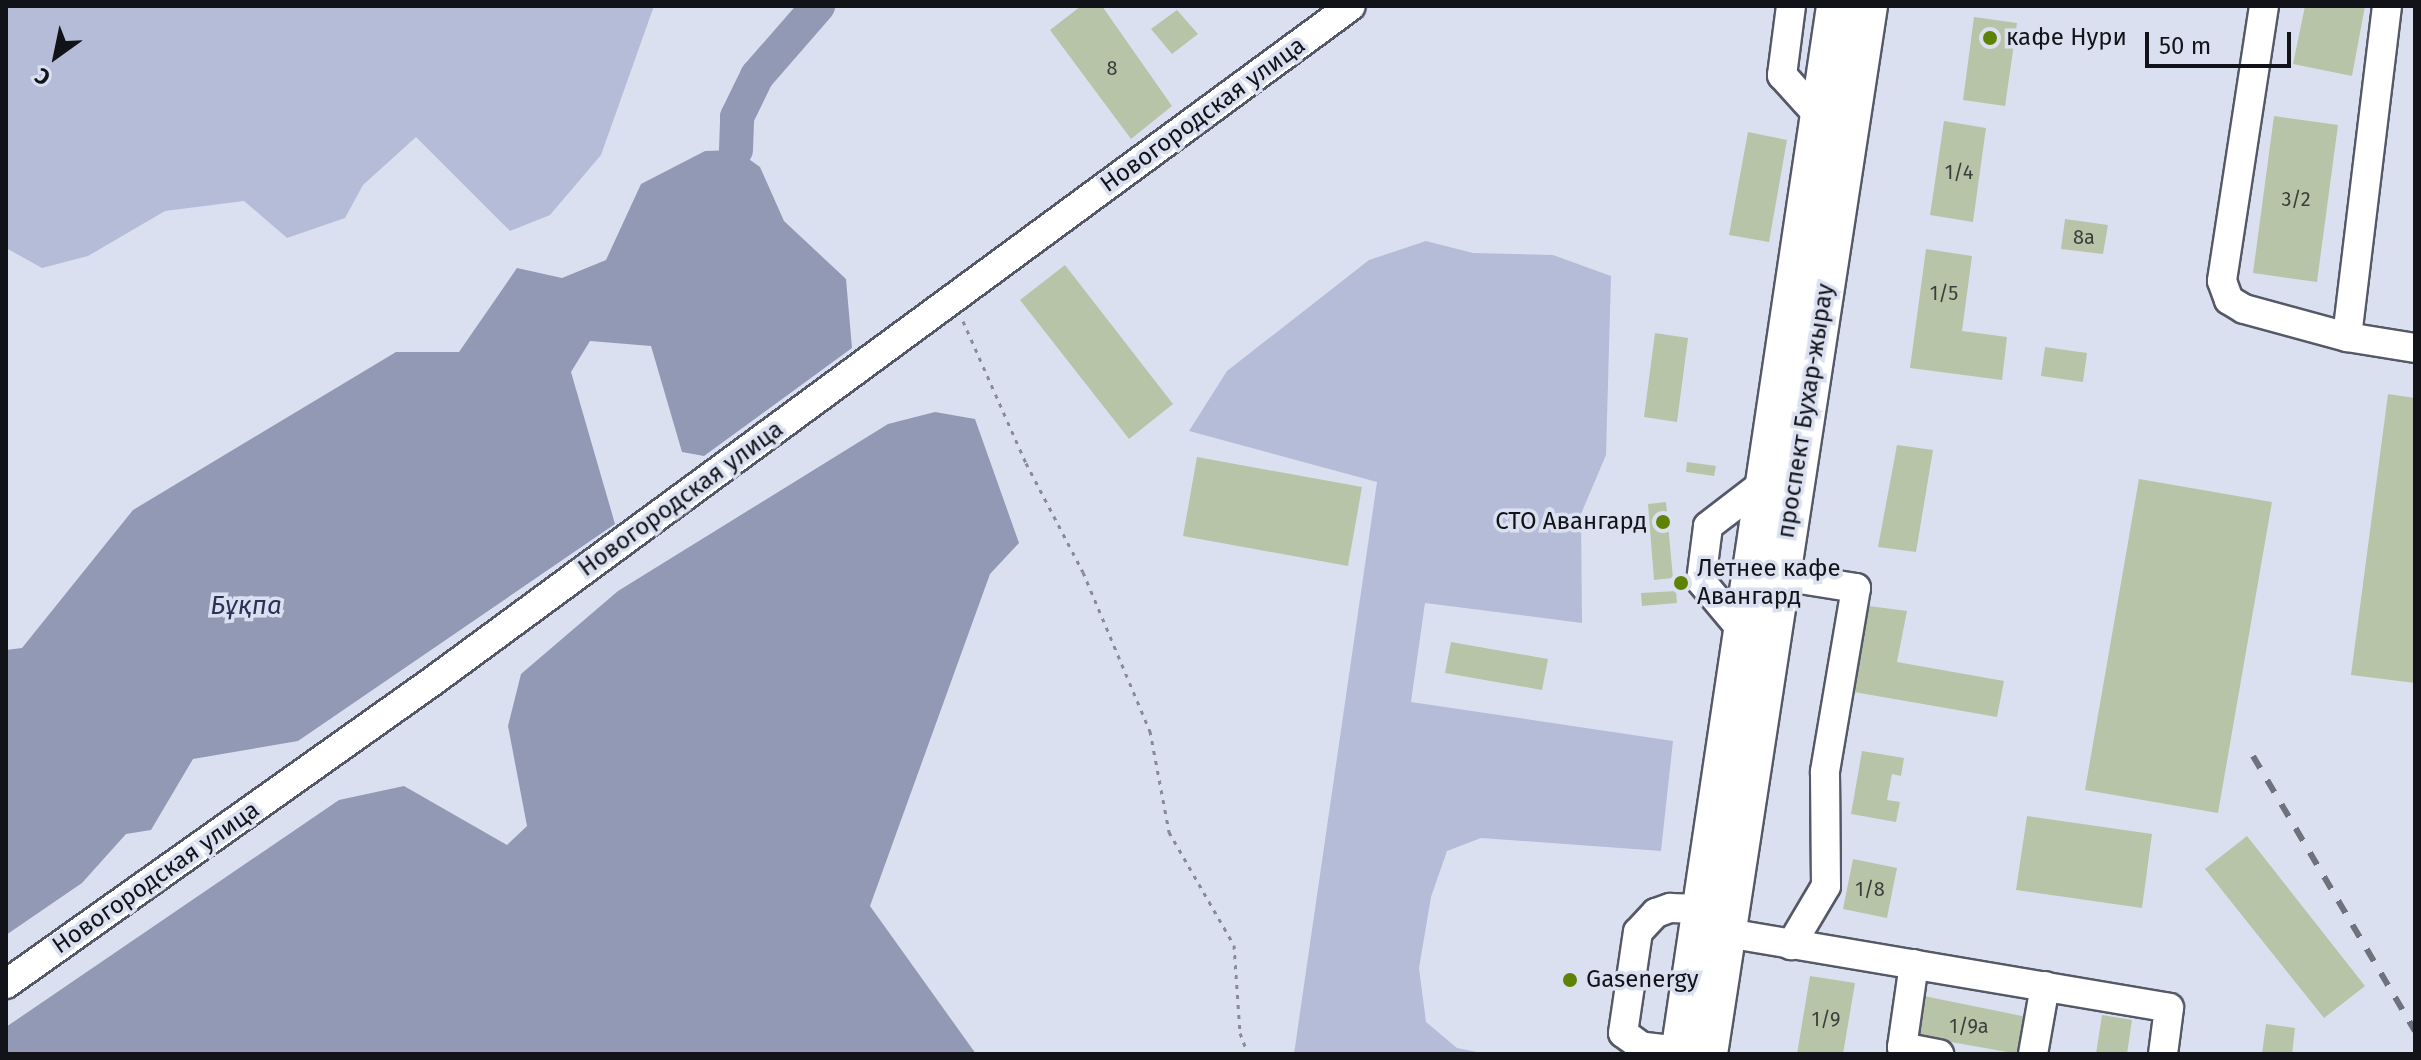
<!DOCTYPE html>
<meta charset="utf-8">
<style>
body{margin:0}
#map{position:relative;width:2421px;height:1060px;overflow:hidden;background:#dbe0f1;font-family:"Fira Sans",sans-serif}
div>[style]{position:absolute}
.green>*{inset:0;background:#b5bcd8}
.water>*{inset:0;background:#9199b5}
.river>*{height:34px;margin:-17px;padding:0 17px;transform-origin:17px;border-radius:17px;background:#9199b5}
.building>*{inset:0;background:#b8c4a7}
.path>*{height:3px;margin-top:-1.5px;transform-origin:0;background:repeating-linear-gradient(90deg,#878b97 0 4px,transparent 0 10px)}
.roads{filter:drop-shadow(2px 0 #555967) drop-shadow(-2px 0 #555967) drop-shadow(0 2px #555967) drop-shadow(0 -2px #555967)}
.minor>*{height:28px;margin:-14px;padding:0 14px;transform-origin:14px;border-radius:14px;background:#fff}
.major>*{height:36px;margin:-18px;padding:0 18px;transform-origin:18px;border-radius:18px;background:#fff}
.rail>*{height:6px;margin-top:-3px;transform-origin:0;background:repeating-linear-gradient(90deg,#6e727c 0 14px,transparent 0 28px)}
.dots>*{width:22px;height:22px;translate:-50% -50%;box-sizing:border-box;border:4px solid #dbe0f1;border-radius:50%}
span{translate:-50% -50%;white-space:nowrap;text-align:center;line-height:1.15;-webkit-text-stroke:7px #dbe0f1;paint-order:stroke}
.number-label{font-size:20px;color:#3b3f3c}
.number-label span{-webkit-text-stroke-width:0}
.poi-label{font-size:24px;color:#111318}
.left{translate:0 -50%;text-align:left}
.right{translate:-100% -50%;text-align:right}
.street-label{font-size:24px;color:#111318}
.water-label{font-size:26px;color:#2a325a;font-style:italic}
.frame{position:absolute;inset:0;border:8px solid #111318;pointer-events:none}
.north{position:absolute;left:16px;top:16px;width:80px;height:80px;-webkit-text-stroke:6px #dbe0f1;paint-order:stroke;rotate:213deg;font-size:22px;font-weight:700;line-height:32px;text-align:center;color:#111318}
.north::after{content:'';display:block;margin:auto;width:28px;height:36px;background:#111318;clip-path:polygon(50% 0,100% 100%,50% 72%,0 100%)}
.scale{position:absolute;left:2145px;top:32px;width:146px;height:36px;box-sizing:border-box;border:4px solid #111318;border-top:0;padding-left:10px;font-size:24px;line-height:28px;white-space:nowrap;color:#111318;-webkit-text-stroke:6px #dbe0f1;paint-order:stroke}
</style>
<div id="map">
<div class="green">
<div style="clip-path:polygon(6px 6px,654px 6px,601px 155px,550px 215px,510px 231px,416px 137px,363px 185px,345px 218px,287px 238px,244px 201px,165px 211px,88px 256px,42px 268px,6px 248px)"></div>
<div style="clip-path:polygon(1426px 241px,1473px 253px,1553px 255px,1611px 276px,1606px 455px,1581px 514px,1582px 623px,1425px 603px,1411px 702px,1673px 741px,1661px 851px,1481px 838px,1447px 851px,1431px 897px,1419px 968px,1426px 1022px,1457px 1048px,1487px 1054px,1294px 1054px,1377px 482px,1189px 431px,1227px 371px,1369px 260px)"></div>
</div>
<div class="water">
<div style="clip-path:polygon(736px 150px,760px 167px,784px 221px,846px 279px,852px 348px,704px 456px,682px 452px,651px 346px,590px 341px,571px 372px,615px 524px,298px 741px,193px 759px,151px 830px,126px 834px,82px 883px,6px 935px,6px 650px,22px 648px,133px 510px,396px 352px,459px 352px,517px 268px,562px 278px,606px 260px,641px 184px,705px 151px)"></div>
<div style="clip-path:polygon(935px 412px,975px 419px,1019px 543px,990px 574px,870px 906px,976px 1054px,6px 1054px,6px 1027px,339px 800px,404px 786px,507px 845px,527px 826px,508px 726px,521px 674px,618px 591px,888px 424px)"></div>
</div>
<div class="river">
<div style="left:736px;top:150px;width:33px;rotate:-88deg"></div>
<div style="left:737px;top:117px;width:46px;rotate:-64deg"></div>
<div style="left:757px;top:76px;width:93px;rotate:-48.9deg"></div>
</div>
<div class="building">
<div style="clip-path:polygon(1081px 6px,1102px 6px,1172px 106px,1131px 139px,1050px 30px)"></div>
<div style="clip-path:polygon(2305px 6px,2365px 6px,2352px 76px,2293px 64px)"></div>
<div style="clip-path:polygon(1177px 10px,1198px 34px,1172px 54px,1151px 29px)"></div>
<div style="clip-path:polygon(1974px 17px,2017px 23px,2005px 106px,1963px 100px)"></div>
<div style="clip-path:polygon(2274px 116px,2338px 125px,2317px 282px,2253px 273px)"></div>
<div style="clip-path:polygon(1944px 121px,1986px 128px,1973px 222px,1930px 215px)"></div>
<div style="clip-path:polygon(1748px 132px,1787px 140px,1769px 242px,1729px 235px)"></div>
<div style="clip-path:polygon(2065px 219px,2108px 225px,2103px 254px,2061px 249px)"></div>
<div style="clip-path:polygon(1926px 249px,1972px 256px,1962px 331px,2007px 337px,2002px 380px,1910px 368px)"></div>
<div style="clip-path:polygon(1065px 265px,1173px 404px,1129px 439px,1020px 300px)"></div>
<div style="clip-path:polygon(1655px 333px,1688px 338px,1677px 422px,1644px 417px)"></div>
<div style="clip-path:polygon(2045px 347px,2087px 353px,2083px 382px,2041px 376px)"></div>
<div style="clip-path:polygon(2388px 394px,2415px 398px,2415px 683px,2351px 675px)"></div>
<div style="clip-path:polygon(1897px 445px,1933px 450px,1916px 552px,1878px 547px)"></div>
<div style="clip-path:polygon(1197px 457px,1362px 487px,1348px 566px,1183px 536px)"></div>
<div style="clip-path:polygon(1687px 462px,1716px 466px,1714px 476px,1686px 472px)"></div>
<div style="clip-path:polygon(2139px 479px,2272px 502px,2218px 813px,2085px 790px)"></div>
<div style="clip-path:polygon(1666px 502px,1673px 578px,1654px 580px,1648px 504px)"></div>
<div style="clip-path:polygon(1676px 591px,1677px 603px,1642px 606px,1641px 593px)"></div>
<div style="clip-path:polygon(1869px 606px,1907px 611px,1897px 662px,2004px 681px,1997px 717px,1854px 692px)"></div>
<div style="clip-path:polygon(1451px 642px,1548px 659px,1542px 690px,1445px 673px)"></div>
<div style="clip-path:polygon(1862px 751px,1904px 758px,1901px 776px,1892px 774px,1887px 800px,1900px 802px,1896px 822px,1851px 814px)"></div>
<div style="clip-path:polygon(2027px 816px,2152px 834px,2142px 908px,2016px 890px)"></div>
<div style="clip-path:polygon(2247px 836px,2365px 986px,2324px 1018px,2205px 869px)"></div>
<div style="clip-path:polygon(1853px 859px,1897px 868px,1887px 918px,1843px 909px)"></div>
<div style="clip-path:polygon(1810px 976px,1855px 983px,1843px 1054px,1797px 1054px)"></div>
<div style="clip-path:polygon(1919px 995px,2027px 1017px,2019px 1054px,1911px 1035px)"></div>
<div style="clip-path:polygon(2102px 1015px,2132px 1020px,2127px 1054px,2096px 1054px)"></div>
<div style="clip-path:polygon(2266px 1024px,2295px 1028px,2292px 1054px,2262px 1054px)"></div>
</div>
<div class="path">
<div style="left:963px;top:321px;width:155px;rotate:66.1deg"></div>
<div style="left:1026px;top:463px;width:123px;rotate:62.4deg"></div>
<div style="left:1083px;top:572px;width:173px;rotate:67.2deg"></div>
<div style="left:1150px;top:731px;width:103px;rotate:79.3deg"></div>
<div style="left:1169px;top:832px;width:130px;rotate:60.1deg"></div>
<div style="left:1234px;top:945px;width:88px;rotate:86.1deg"></div>
<div style="left:1240px;top:1033px;width:22px;rotate:69deg"></div>
</div>
<div class="roads">
<div class="minor">
<div style="left:1791px;top:6px;width:70px;rotate:97.4deg"></div>
<div style="left:1782px;top:75px;width:55px;rotate:47.9deg"></div>
<div style="left:2264px;top:6px;width:278px;rotate:98.7deg"></div>
<div style="left:2222px;top:281px;width:20px;rotate:70deg"></div>
<div style="left:2229px;top:300px;width:17px;rotate:31deg"></div>
<div style="left:2244px;top:309px;width:107px;rotate:15.2deg"></div>
<div style="left:2387px;top:6px;width:333px;rotate:96.9deg"></div>
<div style="left:2347px;top:337px;width:69px;rotate:9.2deg"></div>
<div style="left:1781px;top:576px;width:76px;rotate:9.1deg"></div>
<div style="left:1856px;top:588px;width:187px;rotate:99.6deg"></div>
<div style="left:1825px;top:772px;width:114px;rotate:89.5deg"></div>
<div style="left:1826px;top:886px;width:69px;rotate:120.7deg"></div>
<div style="left:1742px;top:630px;width:64px;rotate:-129.9deg"></div>
<div style="left:1701px;top:581px;width:55px;rotate:-82.7deg"></div>
<div style="left:1708px;top:526px;width:71px;rotate:-37.5deg"></div>
<div style="left:1727px;top:933px;width:448px;rotate:9.6deg"></div>
<div style="left:2169px;top:1008px;width:46px;rotate:97.4deg"></div>
<div style="left:1914px;top:964px;width:84px;rotate:98.2deg"></div>
<div style="left:1902px;top:1047px;width:38px;rotate:11deg"></div>
<div style="left:6px;top:984px;width:524px;rotate:-35.36deg"></div>
<div style="left:433px;top:681px;width:1139px;rotate:-36.33deg"></div>
<div style="left:1679px;top:1051px;width:38px;rotate:-173deg"></div>
<div style="left:1641px;top:1046px;width:22px;rotate:-144deg"></div>
<div style="left:1623px;top:1033px;width:102px;rotate:-81.6deg"></div>
<div style="left:1638px;top:932px;width:26px;rotate:-47deg"></div>
<div style="left:1656px;top:913px;width:15px;rotate:-20deg"></div>
<div style="left:1670px;top:908px;width:31px;rotate:2deg"></div>
<div style="left:2033px;top:1054px;width:69px;rotate:-80deg"></div>
</div>
<div class="major">
<div style="left:1679px;top:1054px;width:1060px;rotate:-81.53deg"></div>
<div style="left:1709px;top:1054px;width:1060px;rotate:-81.32deg"></div>
</div>
</div>
<div class="rail">
<div style="left:2253px;top:756px;width:319px;rotate:59.5deg"></div>
</div>
<div class="dots">
<div style="left:1990px;top:38px;background:#5e8302"></div>
<div style="left:1663px;top:522px;background:#5e8302"></div>
<div style="left:1681px;top:583px;background:#5e8302"></div>
<div style="left:1570px;top:980px;background:#5e8302"></div>
</div>
<div class="number-label">
<span style="left:1112px;top:68px">8</span>
<span style="left:1959px;top:172px">1/4</span>
<span style="left:2296px;top:199px">3/2</span>
<span style="left:2084px;top:237px">8а</span>
<span style="left:1944px;top:293px">1/5</span>
<span style="left:1870px;top:889px">1/8</span>
<span style="left:1826px;top:1019px">1/9</span>
<span style="left:1969px;top:1026px">1/9а</span>
</div>
<div class="poi-label">
<span class="left" style="left:2006px;top:38px">кафе Нури</span>
<span class="right" style="left:1647px;top:522px">СТО Авангард</span>
<span class="left" style="left:1697px;top:583px">Летнее кафе<br>Авангард</span>
<span class="left" style="left:1586px;top:980px">Gasenergy</span>
</div>
<div class="street-label">
<span style="left:1203px;top:115px;rotate:-36deg">Новогородская улица</span>
<span style="left:1806px;top:411px;rotate:-81deg">проспект Бухар-жырау</span>
<span style="left:681px;top:499px;rotate:-36deg">Новогородская улица</span>
<span style="left:156px;top:878px;rotate:-35deg">Новогородская улица</span>
</div>
<div class="water-label">
<span style="left:246px;top:606px">Бұқпа</span>
</div>
<div class="frame"></div>
<div class="north">С</div>
<div class="scale">50 m</div>
</div>
